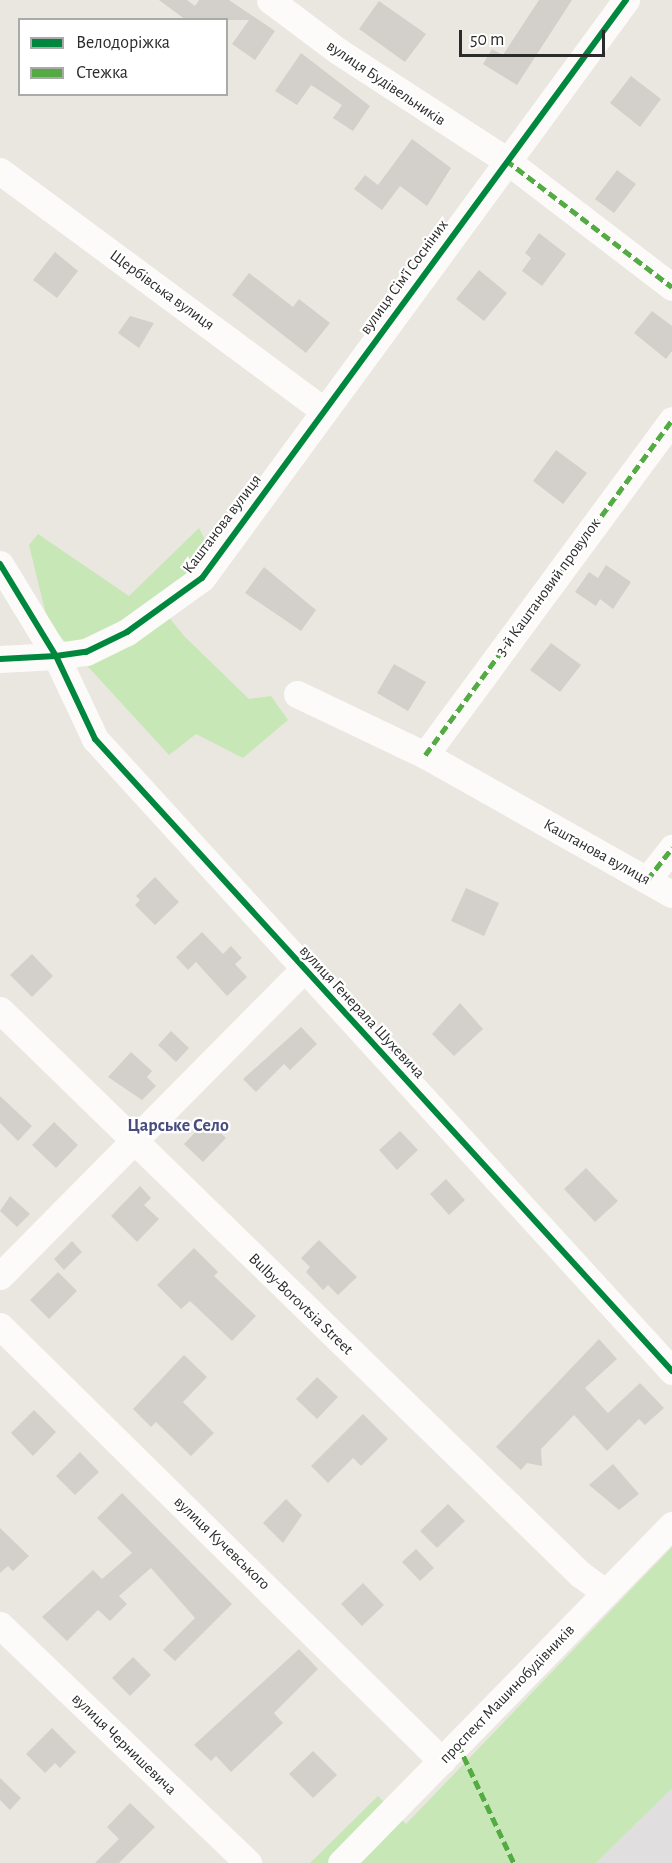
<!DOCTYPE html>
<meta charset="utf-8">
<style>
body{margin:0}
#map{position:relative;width:672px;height:1863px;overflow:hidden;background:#eae7e0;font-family:"Alegreya Sans",sans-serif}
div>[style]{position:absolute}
.industrial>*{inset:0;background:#e0dedf}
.green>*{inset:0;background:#c7e7b7}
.building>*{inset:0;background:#d3d0cb}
.minor>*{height:27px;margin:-13.5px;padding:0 13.5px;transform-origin:13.5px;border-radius:13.5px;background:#fcfbfa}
.quiet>*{height:4.5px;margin-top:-2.25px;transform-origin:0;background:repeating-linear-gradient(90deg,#54ab44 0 9px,transparent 0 13.5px)}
.cycleway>*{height:6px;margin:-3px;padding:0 3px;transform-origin:3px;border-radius:3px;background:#00873e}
span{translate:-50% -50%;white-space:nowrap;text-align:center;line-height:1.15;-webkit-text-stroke:4.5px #fff;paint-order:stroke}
.street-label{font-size:16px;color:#2b2b2b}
.neighbourhood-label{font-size:18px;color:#494d7e;font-weight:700}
.legend{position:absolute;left:18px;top:18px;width:210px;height:78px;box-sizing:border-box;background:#fff;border:2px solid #aaa;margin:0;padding:8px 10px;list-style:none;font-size:18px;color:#2b2b2b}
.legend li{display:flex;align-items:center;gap:12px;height:30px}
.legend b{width:30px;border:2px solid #aaa}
.scale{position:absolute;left:459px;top:30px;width:146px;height:27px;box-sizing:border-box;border:3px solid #2b2b2b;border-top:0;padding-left:8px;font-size:18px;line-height:21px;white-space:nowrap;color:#2b2b2b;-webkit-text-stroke:4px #fff;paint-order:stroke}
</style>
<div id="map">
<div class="industrial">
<div style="clip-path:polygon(672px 1788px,672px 1863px,596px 1863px)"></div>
</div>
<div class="green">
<div style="clip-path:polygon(199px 528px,209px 548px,199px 567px,156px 601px,184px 636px,249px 699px,271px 696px,288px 720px,243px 758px,196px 734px,169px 755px,48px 623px,29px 545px,38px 534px,129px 596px)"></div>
<div style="clip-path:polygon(672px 1547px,672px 1788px,596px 1863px,310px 1863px,378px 1796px,406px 1824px)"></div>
</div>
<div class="building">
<div style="clip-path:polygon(159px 0,187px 0,195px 6px,199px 0,229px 0,275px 31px,255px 60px,232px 44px,249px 20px,186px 20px)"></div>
<div style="clip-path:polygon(539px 0,572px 0,517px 85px,483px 64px,492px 49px,503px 55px)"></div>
<div style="clip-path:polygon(379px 1px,426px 34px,405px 62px,359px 29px)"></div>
<div style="clip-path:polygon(301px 53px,370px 106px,353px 131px,333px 118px,342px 105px,311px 85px,297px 105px,275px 91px)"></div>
<div style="clip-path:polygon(631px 76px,661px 99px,640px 127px,610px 103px)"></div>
<div style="clip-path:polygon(412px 139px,451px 168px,427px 206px,400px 186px,382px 210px,354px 189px,365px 175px,378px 185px)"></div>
<div style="clip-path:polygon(617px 170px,636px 184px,614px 213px,595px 199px)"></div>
<div style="clip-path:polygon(539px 233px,566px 254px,542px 286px,522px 271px,531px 258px,525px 253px)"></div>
<div style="clip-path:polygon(55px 252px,78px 271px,57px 298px,33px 280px)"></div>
<div style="clip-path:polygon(479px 270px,507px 293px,484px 321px,456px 299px)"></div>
<div style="clip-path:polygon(249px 273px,293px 307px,299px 299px,330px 323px,306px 353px,232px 295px)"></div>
<div style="clip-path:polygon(652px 311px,672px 326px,672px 351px,666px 359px,634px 333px)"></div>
<div style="clip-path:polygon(130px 316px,154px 323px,139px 348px,118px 333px)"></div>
<div style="clip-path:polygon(556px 450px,587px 473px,563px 504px,533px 481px)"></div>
<div style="clip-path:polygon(606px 565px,631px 582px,613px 609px,600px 599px,596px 606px,575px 592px,589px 572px,598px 578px)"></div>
<div style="clip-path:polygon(264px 567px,316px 610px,301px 631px,245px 593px)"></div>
<div style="clip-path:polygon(551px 643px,581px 665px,560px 692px,530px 670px)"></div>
<div style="clip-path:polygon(394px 664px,426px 682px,408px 711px,377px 693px)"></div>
<div style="clip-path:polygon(155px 877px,179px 902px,155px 925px,135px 905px,140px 900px,136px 896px)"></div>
<div style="clip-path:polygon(466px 888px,499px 903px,484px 936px,451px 921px)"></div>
<div style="clip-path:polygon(202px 932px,223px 954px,231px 946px,242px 958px,235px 964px,247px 977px,227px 996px,196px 962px,188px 970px,176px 957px)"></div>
<div style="clip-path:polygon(32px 954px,53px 976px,32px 997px,10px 975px)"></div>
<div style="clip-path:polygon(460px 1003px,483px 1029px,454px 1056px,432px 1034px)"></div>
<div style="clip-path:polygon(301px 1027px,317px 1044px,290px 1070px,284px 1064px,256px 1092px,243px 1079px)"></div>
<div style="clip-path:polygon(171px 1031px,189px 1048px,176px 1062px,158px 1045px)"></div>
<div style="clip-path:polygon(131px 1052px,152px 1071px,147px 1077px,156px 1086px,142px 1100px,108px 1077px)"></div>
<div style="clip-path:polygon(0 1096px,32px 1126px,18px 1141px,0 1123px)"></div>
<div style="clip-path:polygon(207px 1120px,226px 1138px,203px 1162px,184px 1144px)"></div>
<div style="clip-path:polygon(54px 1122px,78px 1145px,56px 1168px,32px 1145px)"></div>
<div style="clip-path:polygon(400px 1131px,418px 1150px,397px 1170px,379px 1150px)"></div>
<div style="clip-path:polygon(586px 1168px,618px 1201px,595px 1222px,564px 1189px)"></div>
<div style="clip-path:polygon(446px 1179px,465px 1200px,449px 1215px,430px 1194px)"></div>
<div style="clip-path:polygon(140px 1186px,151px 1198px,144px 1205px,159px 1219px,137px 1242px,111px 1216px)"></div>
<div style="clip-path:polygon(10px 1196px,30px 1214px,17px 1227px,0 1211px)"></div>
<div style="clip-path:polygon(319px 1240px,357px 1277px,338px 1295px,328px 1285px,323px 1290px,306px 1272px,310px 1267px,301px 1258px)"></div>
<div style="clip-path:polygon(72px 1241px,82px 1252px,64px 1270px,54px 1259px)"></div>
<div style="clip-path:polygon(194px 1248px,218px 1272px,214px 1276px,256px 1316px,232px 1341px,190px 1301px,181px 1309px,157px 1285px)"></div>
<div style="clip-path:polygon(58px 1272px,77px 1291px,49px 1319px,30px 1300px)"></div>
<div style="clip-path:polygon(599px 1339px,617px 1359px,585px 1388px,608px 1413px,640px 1383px,664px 1408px,645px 1425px,639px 1419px,607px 1451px,574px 1415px,541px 1449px,542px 1466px,527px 1463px,521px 1470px,496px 1447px)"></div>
<div style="clip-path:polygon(184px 1355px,207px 1377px,183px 1402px,214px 1433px,191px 1456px,156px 1422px,151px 1427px,133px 1409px)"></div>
<div style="clip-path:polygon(317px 1377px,338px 1397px,317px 1419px,296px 1399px)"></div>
<div style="clip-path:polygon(34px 1410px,56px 1432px,33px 1456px,11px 1433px)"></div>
<div style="clip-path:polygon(363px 1414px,388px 1439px,361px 1466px,353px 1458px,328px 1483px,311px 1466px)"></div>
<div style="clip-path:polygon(80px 1452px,99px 1472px,75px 1495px,56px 1476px)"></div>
<div style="clip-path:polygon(613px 1464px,639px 1494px,619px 1510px,589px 1485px)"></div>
<div style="clip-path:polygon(122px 1493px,232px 1604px,175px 1661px,163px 1650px,195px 1618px,151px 1568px,119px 1596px,127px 1604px,110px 1621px,98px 1610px,67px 1641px,42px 1617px,93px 1570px,102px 1579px,132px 1553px,97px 1518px)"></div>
<div style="clip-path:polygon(286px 1499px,302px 1515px,283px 1543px,263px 1523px)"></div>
<div style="clip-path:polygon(448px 1504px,465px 1521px,437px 1548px,420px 1531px)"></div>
<div style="clip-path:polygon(0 1528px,29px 1556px,13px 1571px,8px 1566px,0 1573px)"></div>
<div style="clip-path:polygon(416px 1549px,434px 1568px,420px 1581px,402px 1562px)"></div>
<div style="clip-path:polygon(363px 1583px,384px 1605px,362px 1626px,341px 1604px)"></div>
<div style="clip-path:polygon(299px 1649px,318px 1669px,274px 1713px,283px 1723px,231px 1772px,216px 1756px,211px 1761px,194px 1745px)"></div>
<div style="clip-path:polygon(133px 1657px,151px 1675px,130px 1696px,112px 1678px)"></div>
<div style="clip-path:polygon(52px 1728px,76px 1752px,60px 1768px,55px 1763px,45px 1773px,26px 1754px)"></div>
<div style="clip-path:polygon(313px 1751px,337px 1775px,313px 1798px,289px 1774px)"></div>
<div style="clip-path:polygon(0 1778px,21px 1798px,10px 1810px,0 1800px)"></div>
<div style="clip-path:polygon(130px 1803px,155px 1827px,119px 1863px,95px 1863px,119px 1839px,107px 1827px)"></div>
</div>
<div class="minor">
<div style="left:270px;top:0;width:85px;rotate:36.9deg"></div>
<div style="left:338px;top:51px;width:200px;rotate:33deg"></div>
<div style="left:506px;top:160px;width:209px;rotate:37.4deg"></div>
<div style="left:0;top:171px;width:402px;rotate:36.5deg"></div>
<div style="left:0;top:564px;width:108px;rotate:58.7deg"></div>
<div style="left:56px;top:656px;width:30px;rotate:-8deg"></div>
<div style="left:86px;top:652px;width:46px;rotate:-26deg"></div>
<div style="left:127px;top:632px;width:92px;rotate:-35.8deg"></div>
<div style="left:202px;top:578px;width:717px;rotate:-53.74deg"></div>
<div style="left:0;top:659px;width:56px;rotate:-3.1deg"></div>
<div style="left:56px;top:656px;width:92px;rotate:64.8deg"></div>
<div style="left:95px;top:739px;width:856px;rotate:47.6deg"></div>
<div style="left:297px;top:694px;width:142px;rotate:25.5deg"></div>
<div style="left:425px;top:755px;width:283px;rotate:29.4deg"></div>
<div style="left:425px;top:755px;width:416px;rotate:-53.6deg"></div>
<div style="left:647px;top:880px;width:41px;rotate:-52deg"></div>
<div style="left:0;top:1010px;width:809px;rotate:44.2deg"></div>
<div style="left:580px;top:1574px;width:32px;rotate:36deg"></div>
<div style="left:0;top:1276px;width:432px;rotate:-45.3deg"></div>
<div style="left:0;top:1326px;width:620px;rotate:44.54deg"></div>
<div style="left:0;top:1625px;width:344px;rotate:43.8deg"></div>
<div style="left:341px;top:1863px;width:473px;rotate:-45.6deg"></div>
</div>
<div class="quiet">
<div style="left:506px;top:160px;width:209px;rotate:37.4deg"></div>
<div style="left:425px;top:755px;width:416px;rotate:-53.6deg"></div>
<div style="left:647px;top:880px;width:41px;rotate:-52deg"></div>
<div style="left:458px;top:1744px;width:132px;rotate:64.8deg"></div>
</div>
<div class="cycleway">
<div style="left:0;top:564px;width:108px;rotate:58.7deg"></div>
<div style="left:56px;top:656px;width:30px;rotate:-8deg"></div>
<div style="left:86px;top:652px;width:46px;rotate:-26deg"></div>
<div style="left:127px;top:632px;width:92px;rotate:-35.8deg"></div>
<div style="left:202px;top:578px;width:717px;rotate:-53.74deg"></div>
<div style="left:0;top:659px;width:56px;rotate:-3.1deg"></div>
<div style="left:56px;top:656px;width:92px;rotate:64.8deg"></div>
<div style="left:95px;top:739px;width:856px;rotate:47.6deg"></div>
</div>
<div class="street-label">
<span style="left:386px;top:83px;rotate:34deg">вулиця Будівельників</span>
<span style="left:404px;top:277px;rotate:-54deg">вулиця Сім’ї Сосніних</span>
<span style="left:162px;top:290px;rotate:36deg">Щербівська вулиця</span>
<span style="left:222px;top:524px;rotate:-53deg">Каштанова вулиця</span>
<span style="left:548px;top:587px;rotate:-54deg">3-й Каштановий провулок</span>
<span style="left:597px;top:852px;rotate:29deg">Каштанова вулиця</span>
<span style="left:362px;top:1012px;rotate:47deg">вулиця Генерала Шухевича</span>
<span style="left:301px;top:1304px;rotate:44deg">Bulby-Borovtsia Street</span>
<span style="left:222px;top:1543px;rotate:44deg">вулиця Кучевського</span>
<span style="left:507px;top:1694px;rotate:-46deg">проспект Машинобудівників</span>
<span style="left:124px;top:1744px;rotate:44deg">вулиця Чернишевича</span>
</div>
<div class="neighbourhood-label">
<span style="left:178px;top:1126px">Царське Село</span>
</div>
<ul class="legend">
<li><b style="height:8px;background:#00873e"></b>Велодоріжка</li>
<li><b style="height:8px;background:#54ab44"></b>Стежка</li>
</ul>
<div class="scale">50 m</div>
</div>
